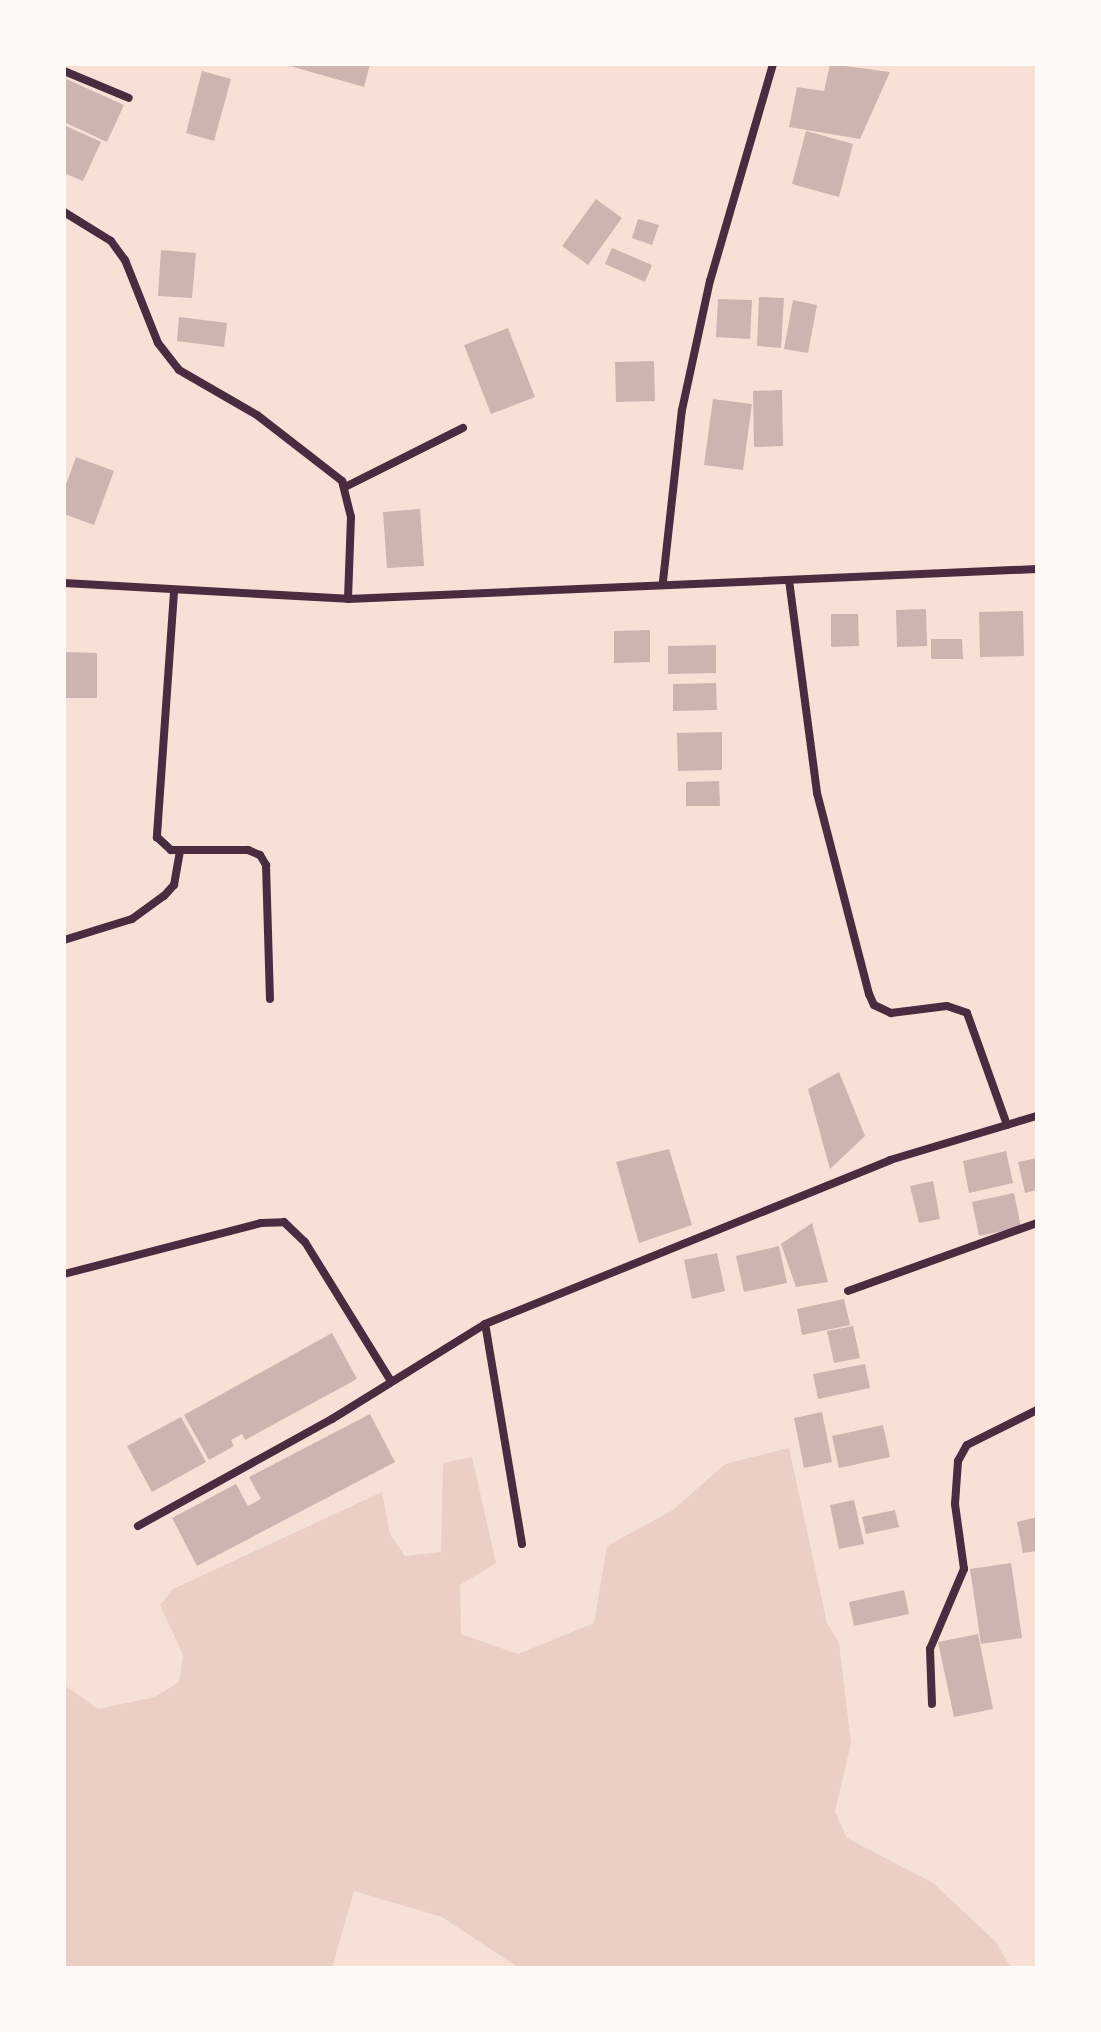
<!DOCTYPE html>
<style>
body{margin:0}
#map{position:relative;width:1101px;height:2032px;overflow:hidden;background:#f7e1d7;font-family:"Varela Round",sans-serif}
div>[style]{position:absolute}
.green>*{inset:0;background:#ebcfc5}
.building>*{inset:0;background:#ccb4b1}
.minor>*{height:8px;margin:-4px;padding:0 4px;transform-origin:4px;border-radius:4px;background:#4a2c40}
span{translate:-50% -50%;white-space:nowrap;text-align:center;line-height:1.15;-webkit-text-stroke:7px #fffaf5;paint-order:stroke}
.frame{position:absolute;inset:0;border:66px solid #fffaf5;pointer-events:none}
</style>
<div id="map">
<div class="green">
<div style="clip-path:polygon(789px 1448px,827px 1623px,839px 1643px,851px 1743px,835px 1812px,847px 1838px,933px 1883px,996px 1942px,1011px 1968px,519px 1968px,442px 1917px,354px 1891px,332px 1968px,64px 1968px,64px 1685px,98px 1709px,155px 1697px,179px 1682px,183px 1655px,160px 1605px,173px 1589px,382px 1492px,390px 1534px,405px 1556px,441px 1552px,443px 1463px,472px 1457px,496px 1563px,460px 1585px,461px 1634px,518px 1654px,594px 1623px,607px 1546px,673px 1510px,725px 1464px)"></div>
</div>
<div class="building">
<div style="clip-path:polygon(283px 64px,370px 64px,364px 87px)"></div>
<div style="clip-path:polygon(830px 64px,890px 72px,860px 139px,789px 127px,797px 87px,824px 91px)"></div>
<div style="clip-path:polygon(202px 71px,231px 79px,214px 141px,186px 133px)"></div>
<div style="clip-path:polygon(64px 78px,124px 105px,107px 142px,64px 122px)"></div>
<div style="clip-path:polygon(64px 125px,101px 142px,83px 181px,64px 173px)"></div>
<div style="clip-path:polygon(806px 131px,853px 144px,839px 197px,792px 184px)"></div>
<div style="clip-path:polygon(596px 199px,622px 218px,588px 265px,562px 246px)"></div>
<div style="clip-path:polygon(638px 219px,659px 225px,652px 245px,632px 238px)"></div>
<div style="clip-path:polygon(612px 248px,652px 265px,645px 282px,605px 264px)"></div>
<div style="clip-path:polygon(161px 250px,196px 253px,192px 298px,158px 296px)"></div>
<div style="clip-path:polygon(759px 297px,784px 298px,781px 348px,757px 346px)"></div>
<div style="clip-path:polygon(718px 299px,752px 300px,750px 339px,716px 337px)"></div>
<div style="clip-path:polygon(793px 300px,817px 305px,808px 353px,784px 349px)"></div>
<div style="clip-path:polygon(179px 317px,227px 323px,224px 347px,177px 341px)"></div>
<div style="clip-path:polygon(508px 328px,535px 397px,491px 414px,464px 345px)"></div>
<div style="clip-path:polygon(654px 361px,655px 401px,616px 402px,615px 362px)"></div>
<div style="clip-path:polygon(782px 390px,783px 446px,754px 447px,753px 391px)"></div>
<div style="clip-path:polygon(713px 399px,752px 404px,743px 470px,704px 465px)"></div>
<div style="clip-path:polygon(76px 457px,114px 471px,94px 525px,64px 514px,64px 490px)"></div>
<div style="clip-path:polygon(420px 509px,424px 566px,387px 568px,383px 512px)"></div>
<div style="clip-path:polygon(926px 609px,927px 646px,897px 647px,896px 610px)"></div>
<div style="clip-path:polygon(1023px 611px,1024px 656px,980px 657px,979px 612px)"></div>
<div style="clip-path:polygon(831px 614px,858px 614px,859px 646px,831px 647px)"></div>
<div style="clip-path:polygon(650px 630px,650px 662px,614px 663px,614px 631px)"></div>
<div style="clip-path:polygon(931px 639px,962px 639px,963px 659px,931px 659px)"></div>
<div style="clip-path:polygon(716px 645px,716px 673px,668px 674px,668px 646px)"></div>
<div style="clip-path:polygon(64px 652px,97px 653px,97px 698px,64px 698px)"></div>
<div style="clip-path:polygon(716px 683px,717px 710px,673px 711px,673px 684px)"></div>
<div style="clip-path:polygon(722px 732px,722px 770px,678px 771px,677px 733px)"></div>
<div style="clip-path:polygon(719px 781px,720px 806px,686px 806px,686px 782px)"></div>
<div style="clip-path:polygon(839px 1072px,865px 1136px,830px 1169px,808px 1089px)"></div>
<div style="clip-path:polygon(669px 1149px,692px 1225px,639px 1243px,616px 1162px)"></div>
<div style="clip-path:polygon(1006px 1151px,1013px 1183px,969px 1193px,963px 1161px)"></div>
<div style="clip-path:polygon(1037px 1158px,1037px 1190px,1025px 1193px,1018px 1162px)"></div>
<div style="clip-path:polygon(933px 1181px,940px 1219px,919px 1223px,910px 1186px)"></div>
<div style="clip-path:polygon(1014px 1193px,1021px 1227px,979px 1236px,972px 1202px)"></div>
<div style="clip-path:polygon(812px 1223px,828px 1282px,796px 1287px,781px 1244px)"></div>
<div style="clip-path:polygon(779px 1246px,787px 1283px,744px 1292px,736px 1256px)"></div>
<div style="clip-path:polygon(717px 1253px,725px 1291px,692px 1299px,684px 1260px)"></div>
<div style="clip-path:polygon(844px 1299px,850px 1325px,802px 1335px,797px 1309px)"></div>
<div style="clip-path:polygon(853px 1326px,860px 1358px,834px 1363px,827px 1331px)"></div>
<div style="clip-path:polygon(332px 1333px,357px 1379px,245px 1440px,242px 1434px,231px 1440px,234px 1446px,209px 1460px,184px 1415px)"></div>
<div style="clip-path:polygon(865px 1364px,870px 1388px,818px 1399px,813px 1374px)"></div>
<div style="clip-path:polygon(822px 1412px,832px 1462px,804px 1468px,794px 1418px)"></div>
<div style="clip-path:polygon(370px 1414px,395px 1462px,197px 1566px,172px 1518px,236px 1484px,248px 1506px,261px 1499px,249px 1477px)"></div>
<div style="clip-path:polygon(181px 1417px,206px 1462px,152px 1492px,127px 1446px)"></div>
<div style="clip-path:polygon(883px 1425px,890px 1457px,839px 1468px,832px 1436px)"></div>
<div style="clip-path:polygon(854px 1500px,864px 1544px,839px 1549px,830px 1505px)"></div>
<div style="clip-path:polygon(895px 1510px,899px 1527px,866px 1534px,862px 1517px)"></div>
<div style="clip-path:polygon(1037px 1517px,1037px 1551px,1023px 1553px,1017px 1522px)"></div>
<div style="clip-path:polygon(1011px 1563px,1022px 1638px,981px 1644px,970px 1569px)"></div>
<div style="clip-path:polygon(904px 1590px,909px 1614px,854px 1626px,849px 1602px)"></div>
<div style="clip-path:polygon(978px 1634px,993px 1709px,954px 1717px,938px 1642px)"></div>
</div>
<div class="minor">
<div style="left:64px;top:71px;width:70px;rotate:22.6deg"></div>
<div style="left:64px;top:212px;width:55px;rotate:31.7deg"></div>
<div style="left:111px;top:241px;width:24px;rotate:54deg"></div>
<div style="left:125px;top:260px;width:89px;rotate:68.3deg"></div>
<div style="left:158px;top:343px;width:34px;rotate:52deg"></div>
<div style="left:179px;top:370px;width:90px;rotate:30deg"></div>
<div style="left:257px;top:415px;width:108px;rotate:37.8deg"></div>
<div style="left:342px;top:481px;width:37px;rotate:76deg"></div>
<div style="left:351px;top:517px;width:82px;rotate:92.1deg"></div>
<div style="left:345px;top:487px;width:132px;rotate:-26.6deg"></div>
<div style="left:789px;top:580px;width:215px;rotate:82.5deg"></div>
<div style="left:817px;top:793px;width:208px;rotate:75.5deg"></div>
<div style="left:869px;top:994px;width:12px;rotate:66deg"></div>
<div style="left:874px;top:1005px;width:19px;rotate:25deg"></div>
<div style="left:891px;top:1013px;width:56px;rotate:-7.1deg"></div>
<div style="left:947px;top:1006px;width:21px;rotate:19deg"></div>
<div style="left:967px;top:1013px;width:119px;rotate:70.3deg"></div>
<div style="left:663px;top:581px;width:172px;rotate:-83.7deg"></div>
<div style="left:682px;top:410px;width:132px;rotate:-77.8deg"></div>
<div style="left:710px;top:281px;width:226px;rotate:-73.8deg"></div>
<div style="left:64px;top:583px;width:284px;rotate:3.2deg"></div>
<div style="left:348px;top:599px;width:690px;rotate:-2.49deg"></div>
<div style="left:174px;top:592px;width:246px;rotate:94deg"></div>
<div style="left:157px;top:837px;width:19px;rotate:43deg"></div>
<div style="left:171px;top:850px;width:77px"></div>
<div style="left:248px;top:850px;width:13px;rotate:23deg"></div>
<div style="left:260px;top:855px;width:12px;rotate:59deg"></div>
<div style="left:266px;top:865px;width:134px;rotate:88.3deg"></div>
<div style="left:64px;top:940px;width:71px;rotate:-17.2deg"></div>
<div style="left:132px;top:919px;width:39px;rotate:-36deg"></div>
<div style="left:164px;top:896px;width:15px;rotate:-48deg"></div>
<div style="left:174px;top:885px;width:35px;rotate:-80deg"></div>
<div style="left:64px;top:1274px;width:203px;rotate:-14.5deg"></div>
<div style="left:261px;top:1223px;width:23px;rotate:-2deg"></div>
<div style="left:284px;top:1222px;width:29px;rotate:44deg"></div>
<div style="left:305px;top:1242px;width:163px;rotate:58.3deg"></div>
<div style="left:848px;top:1291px;width:201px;rotate:-19.8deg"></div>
<div style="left:138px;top:1526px;width:222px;rotate:-28.9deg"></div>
<div style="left:332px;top:1419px;width:180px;rotate:-31.8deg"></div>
<div style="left:522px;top:1544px;width:223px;rotate:-99.5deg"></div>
<div style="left:485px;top:1324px;width:437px;rotate:-22deg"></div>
<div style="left:890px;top:1160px;width:153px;rotate:-16.7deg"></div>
<div style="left:932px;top:1704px;width:55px;rotate:-92.1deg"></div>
<div style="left:930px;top:1649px;width:87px;rotate:-67deg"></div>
<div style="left:964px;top:1569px;width:66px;rotate:-97.9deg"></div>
<div style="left:955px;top:1504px;width:43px;rotate:-86deg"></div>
<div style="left:958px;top:1461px;width:18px;rotate:-61deg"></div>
<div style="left:967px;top:1445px;width:78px;rotate:-26.6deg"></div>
</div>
<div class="frame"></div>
</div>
